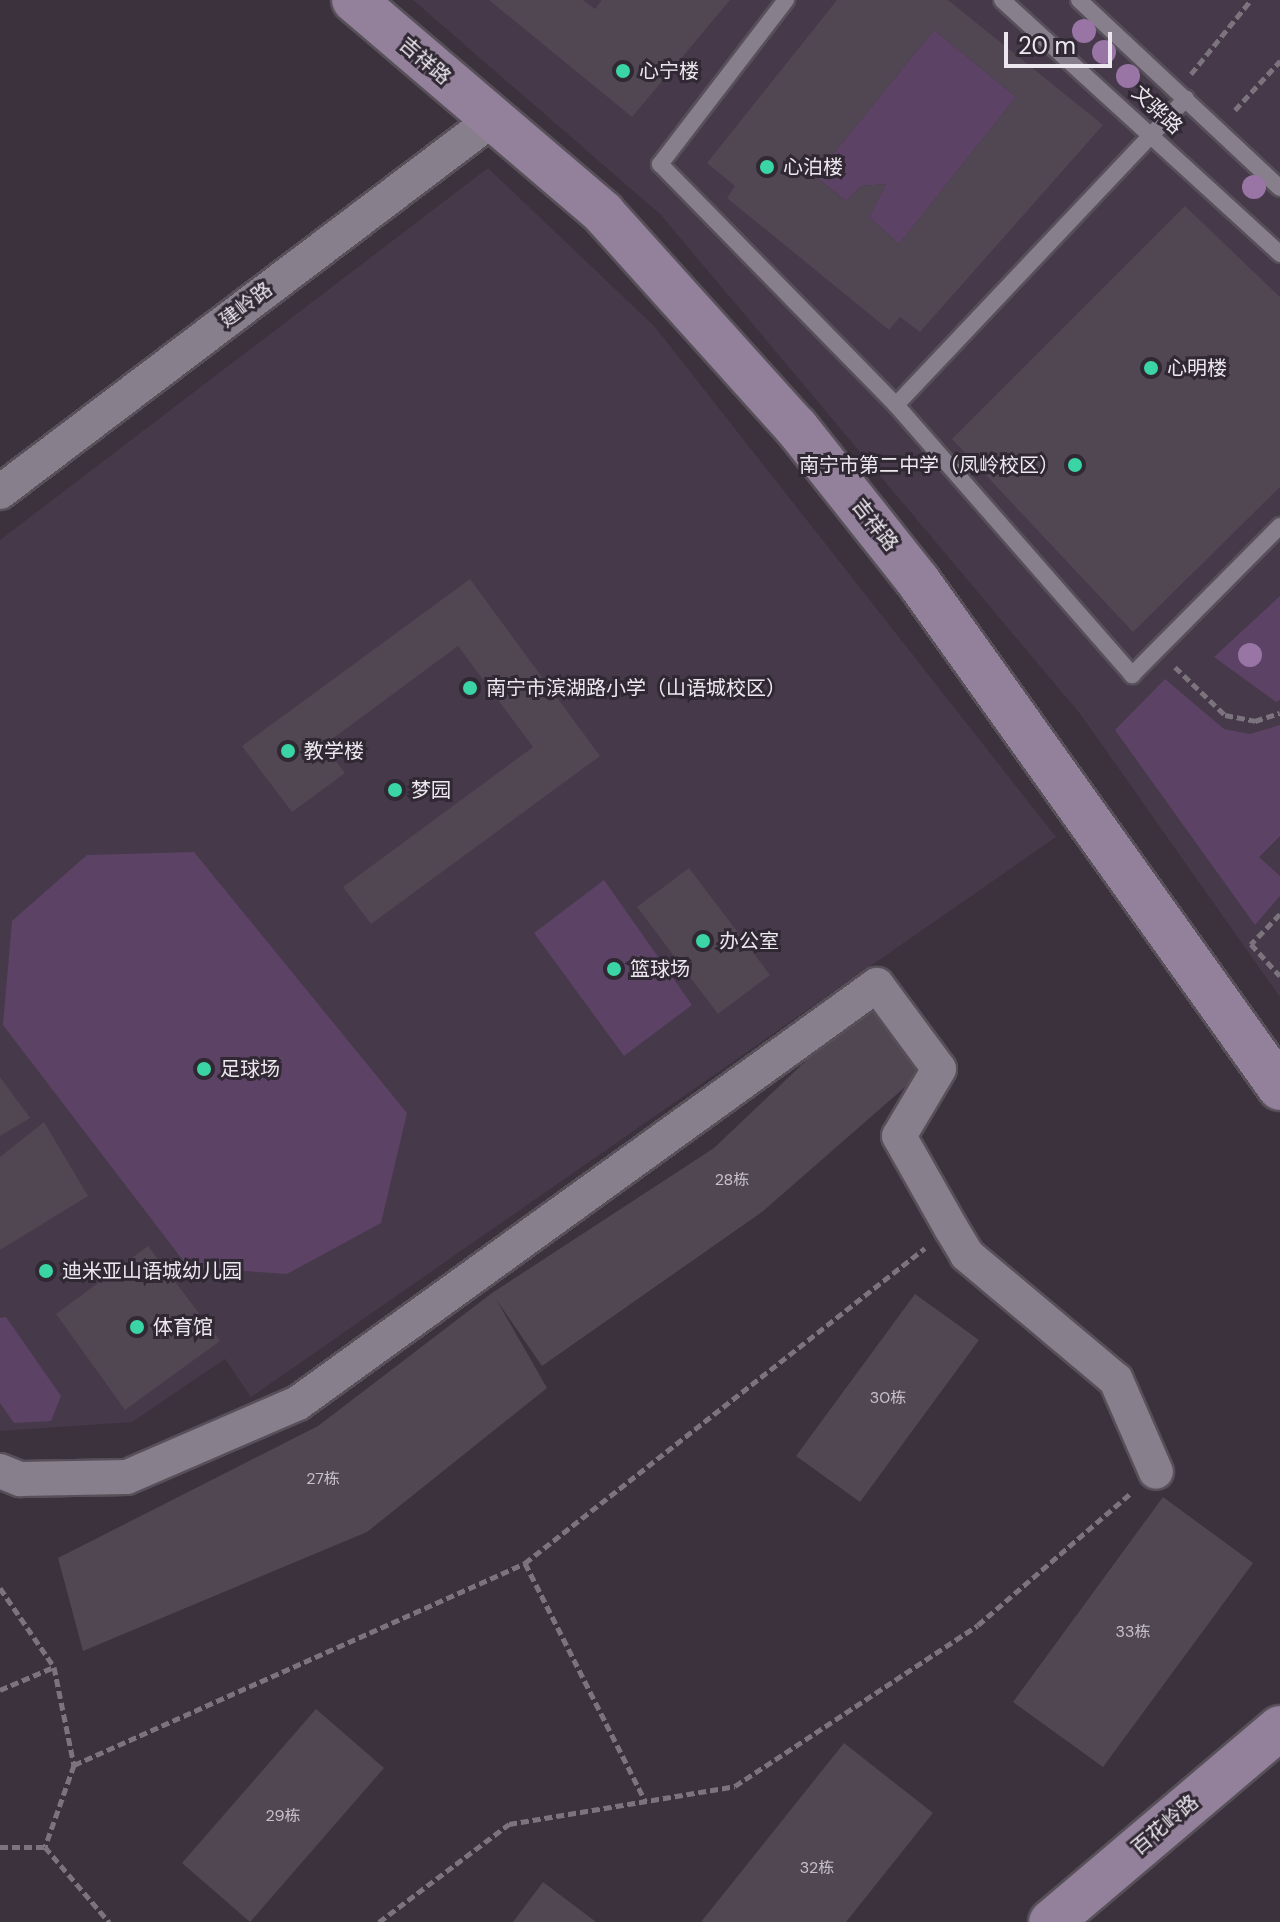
<!DOCTYPE html>
<meta charset="utf-8">
<style>
body{margin:0}
#map{position:relative;width:1280px;height:1922px;overflow:hidden;background:#3b323d;font-family:"DM Sans","Noto Sans SC",sans-serif}
div>[style]{position:absolute}
.built>*{inset:0;background:#46394a}
.green>*{inset:0;background:#5c4265}
.building>*{inset:0;background:#504752}
.path>*{height:5px;margin-top:-2.5px;transform-origin:0;background:repeating-linear-gradient(90deg,#7b747d 0 8px,transparent 0 12px)}
.roads{filter:drop-shadow(2px 0 #575059) drop-shadow(-2px 0 #575059) drop-shadow(0 2px #575059) drop-shadow(0 -2px #575059)}
.lane>*{height:16px;margin:-8px;padding:0 8px;transform-origin:8px;border-radius:8px;background:#887f8c}
.street>*{height:34px;margin:-17px;padding:0 17px;transform-origin:17px;border-radius:17px;background:#887f8c}
.secondary>*{height:44px;margin:-22px;padding:0 22px;transform-origin:22px;border-radius:22px;background:#93809b}
.trees>*{width:24px;height:24px;margin:-12px;border-radius:50%;background:#9975a5}
.dots>*{width:22px;height:22px;translate:-50% -50%;box-sizing:border-box;border:4px solid #302833;border-radius:50%}
span{translate:-50% -50%;white-space:nowrap;text-align:center;line-height:1.15;-webkit-text-stroke:6px #302833;paint-order:stroke}
.number-label{font-size:16px;color:#c6c0c8}
.number-label span{-webkit-text-stroke-width:0}
.street-label{font-size:20px;color:#ede8ef}
.poi-label{font-size:20px;color:#ede8ef}
.left{translate:0 -50%;text-align:left}
.right{translate:-100% -50%;text-align:right}
.scale{position:absolute;left:1004px;top:32px;width:108px;height:36px;box-sizing:border-box;border:4px solid #ede8ef;border-top:0;padding-left:10px;font-size:24px;line-height:28px;white-space:nowrap;color:#ede8ef;-webkit-text-stroke:6px #302833;paint-order:stroke}
</style>
<div id="map">
<div class="built">
<div style="clip-path:polygon(413px 0,1280px 0,1280px 997px,1081px 715px,661px 215px)"></div>
<div style="clip-path:polygon(488px 168px,655px 327px,1056px 837px,251px 1397px,225px 1359px,132px 1422px,0 1431px,0 540px)"></div>
</div>
<div class="green">
<div style="clip-path:polygon(934px 30px,1016px 97px,899px 244px,869px 217px,886px 184px,861px 186px,846px 201px,815px 176px)"></div>
<div style="clip-path:polygon(1280px 596px,1280px 700px,1276px 702px,1214px 657px)"></div>
<div style="clip-path:polygon(1165px 679px,1224px 729px,1250px 734px,1280px 725px,1280px 836px,1259px 857px,1280px 876px,1280px 896px,1255px 925px,1115px 730px)"></div>
<div style="clip-path:polygon(194px 852px,407px 1113px,381px 1223px,287px 1274px,188px 1267px,3px 1025px,12px 921px,87px 855px)"></div>
<div style="clip-path:polygon(604px 880px,692px 1005px,624px 1056px,534px 933px)"></div>
<div style="clip-path:polygon(6px 1317px,61px 1396px,51px 1421px,14px 1423px,0 1403px,0 1318px)"></div>
</div>
<div class="building">
<div style="clip-path:polygon(489px 0,583px 0,595px 9px,602px 0,730px 0,632px 117px)"></div>
<div style="clip-path:polygon(evenodd,837px 0,948px 0,1103px 125px,920px 332px,900px 317px,889px 330px,727px 198px,735px 186px,707px 163px,837px 0,934px 30px,1016px 97px,899px 244px,869px 217px,886px 184px,861px 186px,846px 201px,815px 176px,934px 30px)"></div>
<div style="clip-path:polygon(1185px 206px,1280px 297px,1280px 487px,1133px 632px,952px 439px)"></div>
<div style="clip-path:polygon(470px 579px,600px 756px,371px 924px,343px 887px,533px 747px,458px 646px,324px 745px,345px 773px,292px 812px,242px 746px)"></div>
<div style="clip-path:polygon(689px 868px,770px 975px,718px 1014px,637px 907px)"></div>
<div style="clip-path:polygon(874px 996px,928px 1067px,762px 1212px,542px 1366px,496px 1299px,547px 1388px,367px 1532px,83px 1651px,58px 1558px,318px 1426px,492px 1293px,714px 1148px)"></div>
<div style="clip-path:polygon(0 1077px,30px 1118px,0 1136px)"></div>
<div style="clip-path:polygon(44px 1122px,88px 1196px,0 1250px,0 1157px)"></div>
<div style="clip-path:polygon(148px 1246px,220px 1341px,125px 1410px,56px 1314px)"></div>
<div style="clip-path:polygon(915px 1294px,979px 1340px,860px 1502px,796px 1456px)"></div>
<div style="clip-path:polygon(1163px 1497px,1253px 1563px,1103px 1767px,1013px 1702px)"></div>
<div style="clip-path:polygon(316px 1709px,384px 1768px,250px 1922px,182px 1863px)"></div>
<div style="clip-path:polygon(844px 1743px,933px 1813px,846px 1922px,701px 1922px)"></div>
<div style="clip-path:polygon(543px 1882px,596px 1922px,513px 1922px)"></div>
</div>
<div class="path">
<div style="left:1191px;top:74px;width:95px;rotate:-51deg"></div>
<div style="left:1235px;top:110px;width:67px;rotate:-47.4deg"></div>
<div style="left:1175px;top:667px;width:69px;rotate:43.8deg"></div>
<div style="left:1225px;top:715px;width:31px;rotate:11deg"></div>
<div style="left:1255px;top:721px;width:26px;rotate:-18deg"></div>
<div style="left:1280px;top:914px;width:42px;rotate:134deg"></div>
<div style="left:1251px;top:944px;width:43px;rotate:47.8deg"></div>
<div style="left:525px;top:1563px;width:267px;rotate:63.2deg"></div>
<div style="left:0;top:1588px;width:96px;rotate:55.6deg"></div>
<div style="left:54px;top:1667px;width:100px;rotate:78.5deg"></div>
<div style="left:74px;top:1765px;width:87px;rotate:109.5deg"></div>
<div style="left:0;top:1690px;width:59px;rotate:-23.1deg"></div>
<div style="left:74px;top:1765px;width:494px;rotate:-24.1deg"></div>
<div style="left:525px;top:1563px;width:509px;rotate:-38.22deg"></div>
<div style="left:0;top:1847px;width:45px"></div>
<div style="left:45px;top:1847px;width:99px;rotate:49.5deg"></div>
<div style="left:379px;top:1922px;width:163px;rotate:-37deg"></div>
<div style="left:509px;top:1824px;width:229px;rotate:-9.5deg"></div>
<div style="left:735px;top:1786px;width:291px;rotate:-33.5deg"></div>
<div style="left:978px;top:1625px;width:203px;rotate:-40.8deg"></div>
</div>
<div class="roads">
<div class="lane">
<div style="left:786px;top:0;width:207px;rotate:127.5deg"></div>
<div style="left:660px;top:164px;width:337px;rotate:45.6deg"></div>
<div style="left:896px;top:405px;width:422px;rotate:-46.6deg"></div>
<div style="left:1002px;top:0;width:377px;rotate:42.4deg"></div>
<div style="left:1079px;top:0;width:275px;rotate:43.1deg"></div>
<div style="left:896px;top:405px;width:359px;rotate:48.8deg"></div>
<div style="left:1132px;top:675px;width:210px;rotate:-45.2deg"></div>
</div>
<div class="street">
<div style="left:0;top:492px;width:618px;rotate:-37.11deg"></div>
<div style="left:0;top:1471px;width:22px;rotate:22deg"></div>
<div style="left:20px;top:1479px;width:107px;rotate:-1.1deg"></div>
<div style="left:127px;top:1477px;width:186px;rotate:-23.4deg"></div>
<div style="left:298px;top:1403px;width:714px;rotate:-35.83deg"></div>
<div style="left:877px;top:985px;width:104px;rotate:53.6deg"></div>
<div style="left:939px;top:1069px;width:78px;rotate:120.8deg"></div>
<div style="left:899px;top:1136px;width:106px;rotate:60.5deg"></div>
<div style="left:951px;top:1228px;width:31px;rotate:59deg"></div>
<div style="left:967px;top:1255px;width:194px;rotate:40deg"></div>
<div style="left:1116px;top:1380px;width:100px;rotate:66.5deg"></div>
</div>
<div class="secondary">
<div style="left:354px;top:0;width:328px;rotate:40.5deg"></div>
<div style="left:603px;top:213px;width:288px;rotate:48deg"></div>
<div style="left:796px;top:427px;width:196px;rotate:51.6deg"></div>
<div style="left:918px;top:581px;width:623px;rotate:54.47deg"></div>
<div style="left:1051px;top:1922px;width:300px;rotate:-40.3deg"></div>
</div>
</div>
<div class="trees">
<div style="left:1084px;top:31px"></div>
<div style="left:1104px;top:52px"></div>
<div style="left:1128px;top:76px"></div>
<div style="left:1254px;top:187px"></div>
<div style="left:1250px;top:655px"></div>
</div>
<div class="dots">
<div style="left:623px;top:71px;background:#3ad4a5"></div>
<div style="left:767px;top:167px;background:#3ad4a5"></div>
<div style="left:1151px;top:368px;background:#3ad4a5"></div>
<div style="left:1075px;top:465px;background:#3ad4a5"></div>
<div style="left:470px;top:688px;background:#3ad4a5"></div>
<div style="left:288px;top:751px;background:#3ad4a5"></div>
<div style="left:395px;top:790px;background:#3ad4a5"></div>
<div style="left:703px;top:941px;background:#3ad4a5"></div>
<div style="left:614px;top:969px;background:#3ad4a5"></div>
<div style="left:204px;top:1069px;background:#3ad4a5"></div>
<div style="left:46px;top:1271px;background:#3ad4a5"></div>
<div style="left:137px;top:1327px;background:#3ad4a5"></div>
</div>
<div class="number-label">
<span style="left:732px;top:1180px">28栋</span>
<span style="left:888px;top:1398px">30栋</span>
<span style="left:323px;top:1479px">27栋</span>
<span style="left:1133px;top:1632px">33栋</span>
<span style="left:283px;top:1816px">29栋</span>
<span style="left:817px;top:1868px">32栋</span>
</div>
<div class="street-label">
<span style="left:425px;top:61px;rotate:41deg">吉祥路</span>
<span style="left:1157px;top:110px;rotate:43deg">文骅路</span>
<span style="left:246px;top:305px;rotate:-37deg">建岭路</span>
<span style="left:875px;top:525px;rotate:52deg">吉祥路</span>
<span style="left:1165px;top:1825px;rotate:-40deg">百花岭路</span>
</div>
<div class="poi-label">
<span class="left" style="left:639px;top:71px">心宁楼</span>
<span class="left" style="left:783px;top:167px">心泊楼</span>
<span class="left" style="left:1167px;top:368px">心明楼</span>
<span class="right" style="left:1059px;top:465px">南宁市第二中学（凤岭校区）</span>
<span class="left" style="left:486px;top:688px">南宁市滨湖路小学（山语城校区）</span>
<span class="left" style="left:304px;top:751px">教学楼</span>
<span class="left" style="left:411px;top:790px">梦园</span>
<span class="left" style="left:719px;top:941px">办公室</span>
<span class="left" style="left:630px;top:969px">篮球场</span>
<span class="left" style="left:220px;top:1069px">足球场</span>
<span class="left" style="left:62px;top:1271px">迪米亚山语城幼儿园</span>
<span class="left" style="left:153px;top:1327px">体育馆</span>
</div>
<div class="scale">20 m</div>
</div>
